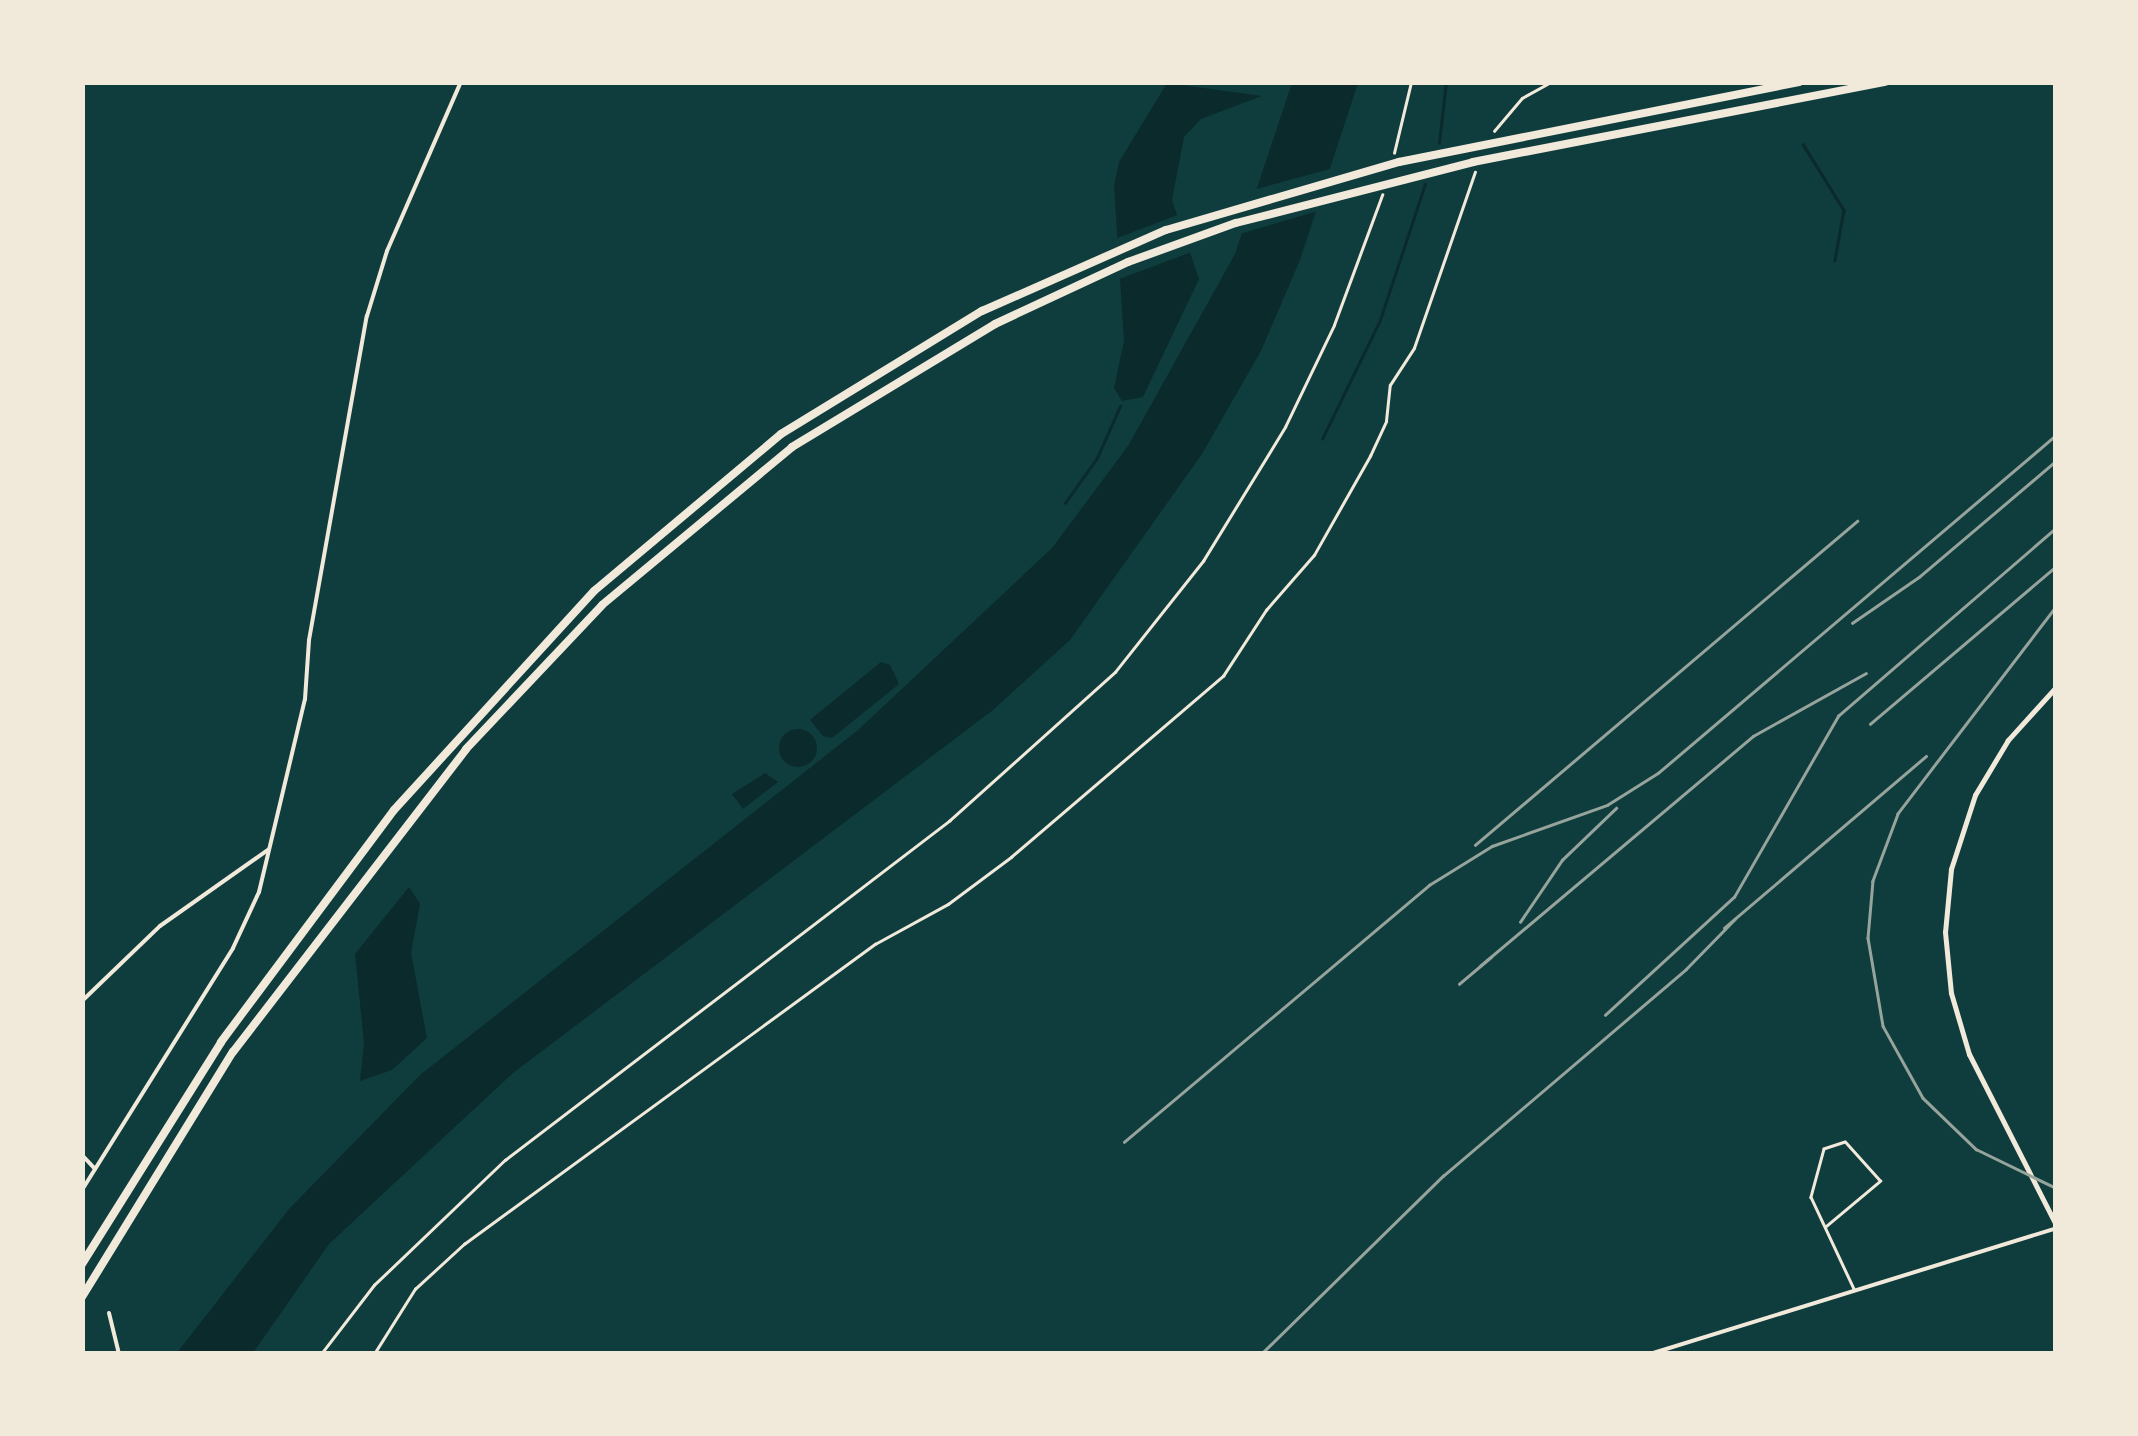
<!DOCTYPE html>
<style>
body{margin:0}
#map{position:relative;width:2138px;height:1436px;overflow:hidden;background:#0f3d3e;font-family:"Space Grotesk",sans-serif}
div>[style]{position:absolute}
.water>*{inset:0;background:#0a2a2b}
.round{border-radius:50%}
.pier>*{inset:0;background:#0f3d3e}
.stream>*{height:2.5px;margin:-1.25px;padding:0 1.25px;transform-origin:1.25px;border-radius:1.25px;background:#0a2a2b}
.path>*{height:2.5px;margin:-1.25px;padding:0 1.25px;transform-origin:1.25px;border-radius:1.25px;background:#f1e9da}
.service>*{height:2.5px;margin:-1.25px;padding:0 1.25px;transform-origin:1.25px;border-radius:1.25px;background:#f1e9da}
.minor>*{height:4px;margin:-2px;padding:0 2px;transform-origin:2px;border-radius:2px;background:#f1e9da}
.tertiary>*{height:5px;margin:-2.5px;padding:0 2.5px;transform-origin:2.5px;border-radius:2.5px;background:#f1e9da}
.motorway>*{height:8px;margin:-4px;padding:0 4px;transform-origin:4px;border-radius:4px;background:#f1e9da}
.rail>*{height:2.5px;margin:-1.25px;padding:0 1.25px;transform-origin:1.25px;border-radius:1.25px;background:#97a49c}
span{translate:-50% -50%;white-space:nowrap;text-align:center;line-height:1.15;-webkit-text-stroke:9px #f1e9da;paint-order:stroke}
.frame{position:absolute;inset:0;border:85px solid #f1e9da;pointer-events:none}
</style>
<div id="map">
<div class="water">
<div style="clip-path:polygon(1167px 83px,1262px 96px,1201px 119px,1184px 137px,1172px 200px,1199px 279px,1143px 397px,1122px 401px,1114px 388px,1124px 341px,1114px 186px,1119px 162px)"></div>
<div style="clip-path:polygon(1292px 83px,1358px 83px,1300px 260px,1261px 351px,1202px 454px,1070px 640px,993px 710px,513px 1073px,329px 1244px,253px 1353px,176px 1354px,289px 1209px,420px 1075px,858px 730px,1052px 548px,1128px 446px,1235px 254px)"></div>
<div style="clip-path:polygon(881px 662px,890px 665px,899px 684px,832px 738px,823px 736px,810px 720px)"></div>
<div class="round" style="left:779px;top:729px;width:38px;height:38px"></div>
<div style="clip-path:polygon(765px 773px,778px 782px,743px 809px,732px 794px)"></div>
<div style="clip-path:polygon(409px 887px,420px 904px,411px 953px,427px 1038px,392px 1070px,360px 1081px,364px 1043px,355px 954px)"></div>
</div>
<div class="pier">
<div style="clip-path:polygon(1341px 166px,1325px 209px,1236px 235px,1253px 190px)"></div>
<div style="clip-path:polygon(1180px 214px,1197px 250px,1114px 281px,1112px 240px)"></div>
</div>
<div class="stream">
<div style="left:1439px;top:143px;width:61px;rotate:-83.5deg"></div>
<div style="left:1803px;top:144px;width:78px;rotate:58.2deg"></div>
<div style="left:1844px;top:210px;width:51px;rotate:100.2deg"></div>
<div style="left:1322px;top:439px;width:132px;rotate:-64deg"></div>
<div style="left:1380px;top:320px;width:143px;rotate:-71.7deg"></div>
<div style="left:1065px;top:503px;width:55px;rotate:-54.6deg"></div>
<div style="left:1097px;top:458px;width:57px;rotate:-66.1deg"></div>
</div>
<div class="path">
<div style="left:1394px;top:153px;width:73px;rotate:-76.5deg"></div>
<div style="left:321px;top:1354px;width:87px;rotate:-52.5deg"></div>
<div style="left:374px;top:1285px;width:181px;rotate:-43.7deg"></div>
<div style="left:505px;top:1160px;width:559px;rotate:-37.36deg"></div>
<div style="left:949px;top:821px;width:223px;rotate:-41.9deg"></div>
<div style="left:1115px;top:672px;width:142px;rotate:-51.6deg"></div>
<div style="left:1203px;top:561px;width:157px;rotate:-58.5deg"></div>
<div style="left:1285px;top:427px;width:113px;rotate:-64.3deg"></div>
<div style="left:1334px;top:325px;width:139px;rotate:-69.7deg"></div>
</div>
<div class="service">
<div style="left:1494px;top:131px;width:43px;rotate:-49.7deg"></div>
<div style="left:1522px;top:98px;width:33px;rotate:-29deg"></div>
<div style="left:1825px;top:1227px;width:72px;rotate:-39.9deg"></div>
<div style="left:1880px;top:1181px;width:52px;rotate:-131.9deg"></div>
<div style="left:1845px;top:1142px;width:22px;rotate:162deg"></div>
<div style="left:1824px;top:1149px;width:50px;rotate:105.2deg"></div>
<div style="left:1811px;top:1197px;width:102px;rotate:64.9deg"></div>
<div style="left:374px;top:1354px;width:77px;rotate:-57.8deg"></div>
<div style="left:415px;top:1289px;width:67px;rotate:-42.6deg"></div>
<div style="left:464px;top:1244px;width:509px;rotate:-36.13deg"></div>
<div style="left:875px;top:944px;width:83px;rotate:-28.7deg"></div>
<div style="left:948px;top:904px;width:79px;rotate:-36.7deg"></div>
<div style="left:1011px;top:857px;width:279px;rotate:-40.5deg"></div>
<div style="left:1223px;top:676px;width:79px;rotate:-56.9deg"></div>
<div style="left:1266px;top:610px;width:73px;rotate:-48.9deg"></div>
<div style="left:1314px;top:555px;width:114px;rotate:-60.5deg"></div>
<div style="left:1370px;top:456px;width:38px;rotate:-65deg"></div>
<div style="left:1386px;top:421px;width:36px;rotate:-84deg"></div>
<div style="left:1390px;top:385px;width:44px;rotate:-57deg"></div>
<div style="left:1414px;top:348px;width:186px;rotate:-70.9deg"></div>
</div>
<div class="minor">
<div style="left:82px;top:1001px;width:108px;rotate:-43.9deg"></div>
<div style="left:160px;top:926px;width:133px;rotate:-35.2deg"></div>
<div style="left:82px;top:1155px;width:19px;rotate:47deg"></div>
<div style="left:82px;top:1190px;width:285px;rotate:-58deg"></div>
<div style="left:233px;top:948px;width:62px;rotate:-65.1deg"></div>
<div style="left:259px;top:892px;width:198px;rotate:-76.6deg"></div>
<div style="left:305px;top:699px;width:59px;rotate:-86.1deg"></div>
<div style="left:309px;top:640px;width:329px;rotate:-79.9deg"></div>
<div style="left:367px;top:316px;width:68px;rotate:-72.9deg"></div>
<div style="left:387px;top:251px;width:184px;rotate:-66.4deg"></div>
<div style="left:109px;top:1313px;width:42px;rotate:76.3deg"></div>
<div style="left:1650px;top:1354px;width:425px;rotate:-17.2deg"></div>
</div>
<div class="tertiary">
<div style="left:2056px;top:687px;width:72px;rotate:132.2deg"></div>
<div style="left:2008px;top:740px;width:64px;rotate:121deg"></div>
<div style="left:1975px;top:795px;width:78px;rotate:108deg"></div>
<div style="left:1951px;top:869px;width:63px;rotate:95.4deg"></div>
<div style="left:1945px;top:932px;width:61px;rotate:84.4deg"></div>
<div style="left:1951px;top:993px;width:64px;rotate:73.6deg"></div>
<div style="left:1969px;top:1054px;width:192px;rotate:63deg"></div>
</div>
<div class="motorway">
<div style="left:82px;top:1264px;width:262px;rotate:-57.9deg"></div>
<div style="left:221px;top:1042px;width:289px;rotate:-53.3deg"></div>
<div style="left:394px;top:810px;width:297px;rotate:-47.6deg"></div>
<div style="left:594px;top:591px;width:244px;rotate:-40deg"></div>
<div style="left:781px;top:434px;width:236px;rotate:-31.5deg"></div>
<div style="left:982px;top:311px;width:201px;rotate:-23.8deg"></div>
<div style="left:1166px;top:230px;width:243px;rotate:-16.3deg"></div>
<div style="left:1399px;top:162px;width:408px;rotate:-11.3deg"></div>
<div style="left:82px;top:1297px;width:288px;rotate:-58.4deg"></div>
<div style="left:233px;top:1052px;width:382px;rotate:-52.4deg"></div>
<div style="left:466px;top:749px;width:198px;rotate:-46.6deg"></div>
<div style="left:602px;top:605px;width:247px;rotate:-39.7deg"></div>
<div style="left:792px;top:447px;width:237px;rotate:-31.2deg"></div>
<div style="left:995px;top:324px;width:147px;rotate:-25deg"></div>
<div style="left:1128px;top:262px;width:115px;rotate:-19.9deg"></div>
<div style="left:1236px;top:223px;width:245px;rotate:-14.4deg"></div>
<div style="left:1473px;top:162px;width:420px;rotate:-11deg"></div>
</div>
<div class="rail">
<div style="left:2056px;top:607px;width:260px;rotate:127.4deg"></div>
<div style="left:1898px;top:814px;width:72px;rotate:110.5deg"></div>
<div style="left:1873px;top:881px;width:57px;rotate:95deg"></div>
<div style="left:1868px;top:938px;width:89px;rotate:80.3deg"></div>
<div style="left:1883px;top:1026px;width:82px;rotate:60.9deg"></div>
<div style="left:1923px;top:1098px;width:74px;rotate:43.9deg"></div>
<div style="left:1976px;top:1149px;width:89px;rotate:26deg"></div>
<div style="left:1852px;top:623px;width:81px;rotate:-34.5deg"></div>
<div style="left:1919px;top:577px;width:180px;rotate:-40.3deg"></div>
<div style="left:1870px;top:724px;width:244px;rotate:-40.3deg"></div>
<div style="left:1475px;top:845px;width:501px;rotate:-40.3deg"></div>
<div style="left:1520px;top:922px;width:75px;rotate:-55.9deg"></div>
<div style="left:1562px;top:860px;width:75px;rotate:-43.9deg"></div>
<div style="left:1724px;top:928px;width:265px;rotate:-40.4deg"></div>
<div style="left:1480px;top:966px;width:357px;rotate:-40.1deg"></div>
<div style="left:1753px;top:736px;width:129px;rotate:-29.1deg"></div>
<div style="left:1459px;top:984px;width:42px;rotate:-40.2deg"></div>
<div style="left:1605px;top:1015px;width:175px;rotate:-42.5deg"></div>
<div style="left:1734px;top:897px;width:209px;rotate:-60.1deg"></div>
<div style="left:1838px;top:716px;width:288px;rotate:-40.8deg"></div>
<div style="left:1124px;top:1142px;width:399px;rotate:-40.1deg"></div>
<div style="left:1429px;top:885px;width:74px;rotate:-31.8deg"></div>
<div style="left:1492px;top:846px;width:122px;rotate:-19.6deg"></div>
<div style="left:1607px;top:805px;width:60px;rotate:-32.1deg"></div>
<div style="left:1658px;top:773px;width:522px;rotate:-40.34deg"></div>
<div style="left:1261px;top:1354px;width:255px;rotate:-44.4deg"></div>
<div style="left:1443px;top:1176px;width:319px;rotate:-40.4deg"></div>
<div style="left:1686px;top:969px;width:70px;rotate:-45.6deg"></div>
</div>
<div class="frame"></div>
</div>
